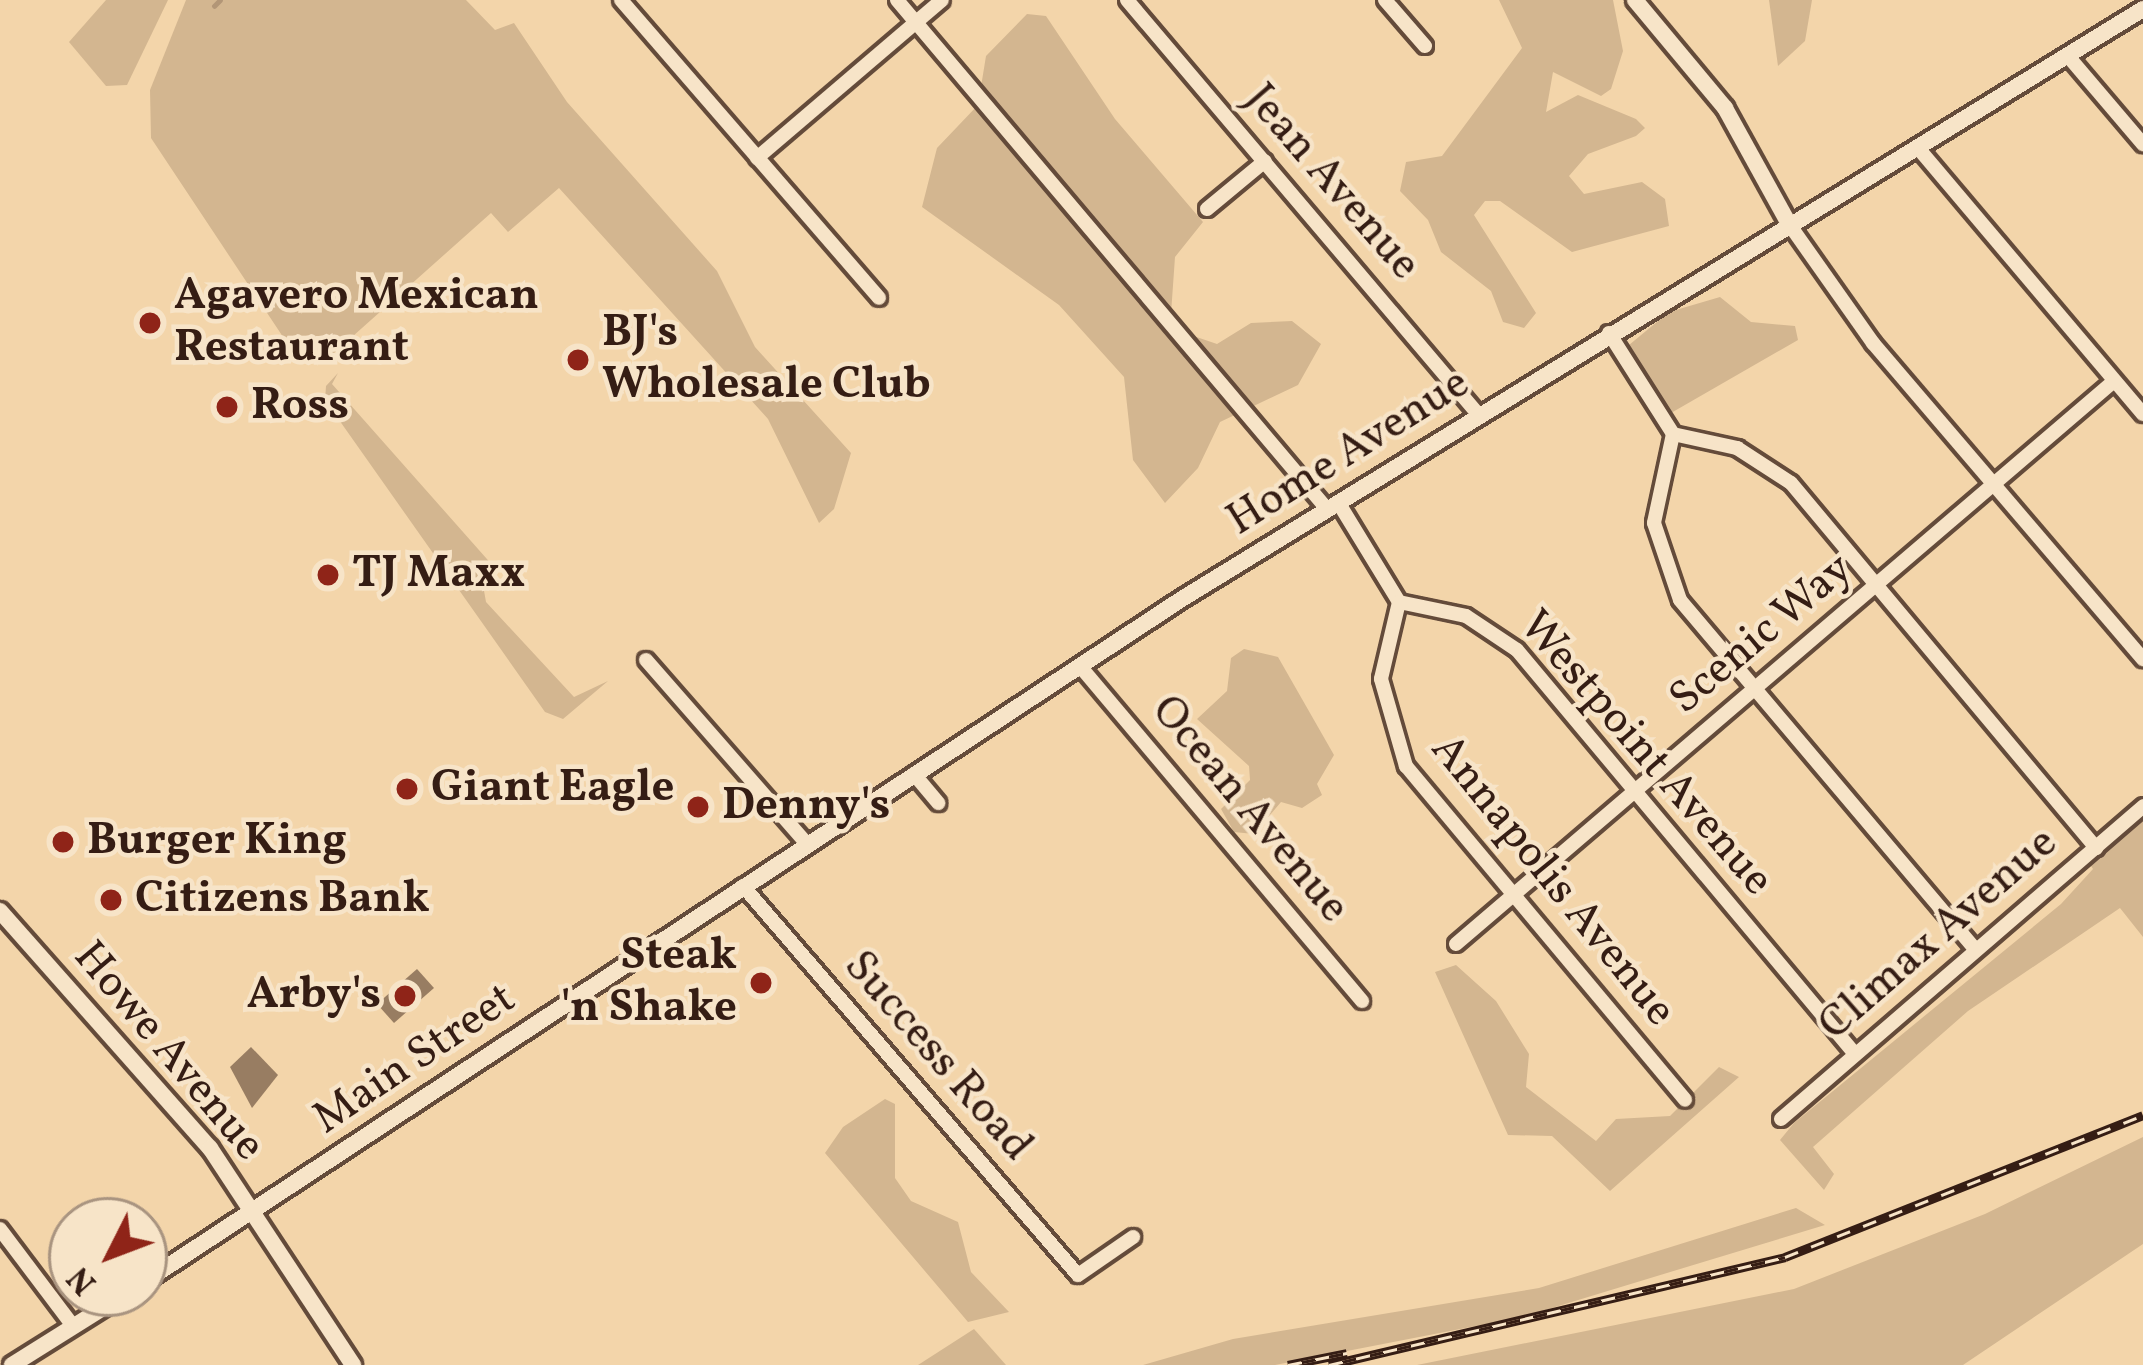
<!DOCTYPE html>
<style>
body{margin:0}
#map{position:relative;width:2143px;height:1365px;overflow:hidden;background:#f3d5aa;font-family:Vollkorn,serif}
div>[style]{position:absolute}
.green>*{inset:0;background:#d3b690}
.stream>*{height:4.5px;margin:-2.25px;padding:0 2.25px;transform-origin:2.25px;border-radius:2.25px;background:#b29677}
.building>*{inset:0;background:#987d62}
.roads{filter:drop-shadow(3px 0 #644b3a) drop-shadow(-3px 0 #644b3a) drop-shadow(0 3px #644b3a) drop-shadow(0 -3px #644b3a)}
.minor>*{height:14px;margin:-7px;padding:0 7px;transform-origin:7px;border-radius:7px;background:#f7e4c8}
.tertiary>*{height:16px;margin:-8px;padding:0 8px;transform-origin:8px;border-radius:8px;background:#f7e4c8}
.rail>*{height:9px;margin-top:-4.5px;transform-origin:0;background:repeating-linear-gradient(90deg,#f7e4c8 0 14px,#351d14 0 28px);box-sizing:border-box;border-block:3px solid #351d14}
.dots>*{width:33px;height:33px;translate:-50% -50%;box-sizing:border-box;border:6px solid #f7e4c8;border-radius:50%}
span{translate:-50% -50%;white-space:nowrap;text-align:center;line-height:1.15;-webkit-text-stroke:9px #f7e4c8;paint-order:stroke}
.street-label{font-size:45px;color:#351d14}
.poi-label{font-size:45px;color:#351d14;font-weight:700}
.left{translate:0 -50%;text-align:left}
.right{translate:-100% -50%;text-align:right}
.north{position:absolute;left:48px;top:1197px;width:120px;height:120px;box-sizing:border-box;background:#f7e4c8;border:3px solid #a99480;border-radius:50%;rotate:228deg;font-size:33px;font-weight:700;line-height:48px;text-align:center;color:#351d14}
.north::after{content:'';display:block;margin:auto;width:42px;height:54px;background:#8f2418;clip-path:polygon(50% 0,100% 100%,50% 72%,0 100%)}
</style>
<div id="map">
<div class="green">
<div style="clip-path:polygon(106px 0,168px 0,127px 85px,106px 86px,69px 42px)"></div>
<div style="clip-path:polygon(186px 0,466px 0,495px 30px,514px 23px,567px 102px,717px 271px,755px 347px,851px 453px,834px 509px,819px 523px,768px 419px,559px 188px,508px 232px,491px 213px,325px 361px,299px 361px,151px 138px,150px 90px)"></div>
<div style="clip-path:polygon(1499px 0,1613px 0,1623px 51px,1611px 89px,1601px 96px,1553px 72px,1546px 112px,1578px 95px,1636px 119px,1645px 128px,1636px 136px,1588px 154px,1569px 176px,1584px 194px,1642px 182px,1665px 199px,1669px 226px,1572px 252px,1500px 201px,1485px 201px,1474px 215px,1536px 313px,1524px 328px,1503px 322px,1491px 291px,1441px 252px,1428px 220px,1400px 191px,1406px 162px,1442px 156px,1522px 48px)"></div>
<div style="clip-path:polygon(1769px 0,1812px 0,1805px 41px,1778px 66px)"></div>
<div style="clip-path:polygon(1027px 14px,1046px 16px,1115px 119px,1203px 222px,1175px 257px,1170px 328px,1217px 344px,1251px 323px,1292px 321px,1321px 344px,1298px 385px,1220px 422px,1198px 468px,1165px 503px,1133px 460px,1124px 377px,1059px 305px,922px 207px,937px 148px,978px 105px,986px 56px)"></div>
<div style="clip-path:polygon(1720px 297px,1751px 322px,1795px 326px,1798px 340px,1671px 413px,1629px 345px,1669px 312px)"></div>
<div style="clip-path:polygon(338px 373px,332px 384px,494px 567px,505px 562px,483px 585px,486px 602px,574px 697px,608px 681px,563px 719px,545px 712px,325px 400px,326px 386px)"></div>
<div style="clip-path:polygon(1244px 649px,1278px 657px,1334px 755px,1317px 784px,1322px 795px,1302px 808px,1281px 802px,1254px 834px,1234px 832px,1221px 809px,1250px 780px,1249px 766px,1197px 719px,1227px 691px,1231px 658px)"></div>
<div style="clip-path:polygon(2143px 806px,2143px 937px,2120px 908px,1968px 1011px,1813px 1147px,1834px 1174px,1824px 1190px,1780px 1140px,1794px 1123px,2061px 904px,2093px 869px,2085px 857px)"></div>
<div style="clip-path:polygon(1456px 965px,1496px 1001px,1529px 1054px,1526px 1087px,1596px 1141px,1616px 1119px,1670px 1116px,1719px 1067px,1739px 1077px,1610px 1191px,1552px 1136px,1508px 1135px,1435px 972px)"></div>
<div style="clip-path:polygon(885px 1099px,895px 1104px,895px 1178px,911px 1201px,958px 1222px,971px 1272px,1009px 1312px,968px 1322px,825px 1153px,843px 1127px)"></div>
<div style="clip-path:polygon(2143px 1137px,2143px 1244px,1963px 1365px,1417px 1365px,1794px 1289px,1985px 1214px)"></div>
<div style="clip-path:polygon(1796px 1208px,1825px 1225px,1522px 1317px,1275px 1365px,1143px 1365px,1233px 1339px,1539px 1288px)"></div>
<div style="clip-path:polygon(974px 1329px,1006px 1365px,918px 1365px)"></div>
</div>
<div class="stream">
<div style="left:214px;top:6px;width:8px;rotate:-45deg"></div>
</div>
<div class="building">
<div style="clip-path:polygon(417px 969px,434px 988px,394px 1023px,377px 1004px)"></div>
<div style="clip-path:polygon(251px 1047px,278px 1075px,252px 1108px,230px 1067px)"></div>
</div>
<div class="roads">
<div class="minor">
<div style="left:621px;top:0;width:394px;rotate:49.1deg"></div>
<div style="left:897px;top:0;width:666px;rotate:49.81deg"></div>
<div style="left:1127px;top:0;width:543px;rotate:49.71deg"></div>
<div style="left:1385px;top:0;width:61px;rotate:49deg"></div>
<div style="left:2068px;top:56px;width:116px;rotate:49.6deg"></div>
<div style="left:1919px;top:149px;width:347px;rotate:49.8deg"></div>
<div style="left:757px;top:158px;width:243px;rotate:-40.5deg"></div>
<div style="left:1207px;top:209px;width:75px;rotate:-39.6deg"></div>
<div style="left:1789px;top:224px;width:146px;rotate:54.8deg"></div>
<div style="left:1873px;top:343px;width:416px;rotate:49.5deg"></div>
<div style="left:1609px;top:333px;width:120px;rotate:57.6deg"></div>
<div style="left:1673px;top:434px;width:66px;rotate:12.3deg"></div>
<div style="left:1737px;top:448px;width:64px;rotate:32.9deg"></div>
<div style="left:1791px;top:483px;width:476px;rotate:50.1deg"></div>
<div style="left:1673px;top:434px;width:91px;rotate:102.1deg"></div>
<div style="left:1654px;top:523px;width:81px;rotate:71.3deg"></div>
<div style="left:1680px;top:600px;width:457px;rotate:49.8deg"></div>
<div style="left:1338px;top:502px;width:117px;rotate:58.6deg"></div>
<div style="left:1399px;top:602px;width:79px;rotate:103.2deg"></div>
<div style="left:1381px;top:679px;width:91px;rotate:74deg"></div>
<div style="left:1406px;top:766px;width:435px;rotate:50.1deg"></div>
<div style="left:1399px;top:602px;width:68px;rotate:11.8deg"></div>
<div style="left:1466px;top:616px;width:61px;rotate:33.7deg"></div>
<div style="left:1517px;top:650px;width:527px;rotate:50.08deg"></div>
<div style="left:646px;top:660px;width:244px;rotate:48.8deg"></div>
<div style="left:1080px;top:666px;width:438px;rotate:49.9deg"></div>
<div style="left:914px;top:774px;width:38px;rotate:50deg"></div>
<div style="left:743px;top:886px;width:513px;rotate:49.27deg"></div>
<div style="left:1078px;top:1275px;width:67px;rotate:-34.6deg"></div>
<div style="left:1456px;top:944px;width:866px;rotate:-40.55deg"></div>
<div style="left:1781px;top:1119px;width:479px;rotate:-40.8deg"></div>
<div style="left:0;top:1229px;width:121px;rotate:53deg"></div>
</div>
<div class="tertiary">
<div style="left:1635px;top:0;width:141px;rotate:50.2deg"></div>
<div style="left:1725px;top:108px;width:132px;rotate:61.1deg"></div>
<div style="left:0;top:911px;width:317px;rotate:48.5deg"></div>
<div style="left:210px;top:1148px;width:260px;rotate:56.6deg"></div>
<div style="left:144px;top:1282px;width:1246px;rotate:-33.35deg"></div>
<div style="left:1185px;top:597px;width:1124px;rotate:-31.54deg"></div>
<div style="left:12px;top:1365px;width:136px;rotate:-32.1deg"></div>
</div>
</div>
<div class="rail">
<div style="left:1288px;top:1365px;width:60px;rotate:-11.5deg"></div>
<div style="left:1329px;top:1365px;width:469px;rotate:-13.3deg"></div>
<div style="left:1785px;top:1257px;width:385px;rotate:-21.6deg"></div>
</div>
<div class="dots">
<div style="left:150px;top:323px;background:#8f2418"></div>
<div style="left:578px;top:360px;background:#8f2418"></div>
<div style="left:227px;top:407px;background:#8f2418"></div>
<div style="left:328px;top:575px;background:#8f2418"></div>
<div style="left:407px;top:789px;background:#8f2418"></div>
<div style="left:698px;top:807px;background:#8f2418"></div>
<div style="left:63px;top:842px;background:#8f2418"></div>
<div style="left:111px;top:900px;background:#8f2418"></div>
<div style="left:761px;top:983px;background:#8f2418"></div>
<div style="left:405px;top:996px;background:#8f2418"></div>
</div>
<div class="street-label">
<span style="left:1331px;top:183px;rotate:49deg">Jean Avenue</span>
<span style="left:1349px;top:453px;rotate:-32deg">Home Avenue</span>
<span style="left:1762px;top:635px;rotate:-40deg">Scenic Way</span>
<span style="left:1645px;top:754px;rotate:49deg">Westpoint Avenue</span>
<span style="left:1249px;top:810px;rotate:50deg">Ocean Avenue</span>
<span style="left:1552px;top:881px;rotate:51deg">Annapolis Avenue</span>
<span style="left:1939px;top:935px;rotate:-41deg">Climax Avenue</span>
<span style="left:168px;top:1052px;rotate:50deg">Howe Avenue</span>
<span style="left:937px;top:1057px;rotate:49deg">Success Road</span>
<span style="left:415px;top:1060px;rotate:-34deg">Main Street</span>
</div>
<div class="poi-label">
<span class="left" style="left:174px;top:323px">Agavero Mexican<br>Restaurant</span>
<span class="left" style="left:602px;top:360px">BJ's<br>Wholesale Club</span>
<span class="left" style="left:251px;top:407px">Ross</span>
<span class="left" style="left:352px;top:575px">TJ Maxx</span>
<span class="left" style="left:431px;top:789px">Giant Eagle</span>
<span class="left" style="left:722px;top:807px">Denny's</span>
<span class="left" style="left:87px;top:842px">Burger King</span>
<span class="left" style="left:135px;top:900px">Citizens Bank</span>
<span class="right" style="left:737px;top:983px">Steak<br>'n Shake</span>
<span class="right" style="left:381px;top:996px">Arby's</span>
</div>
<div class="north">N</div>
</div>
